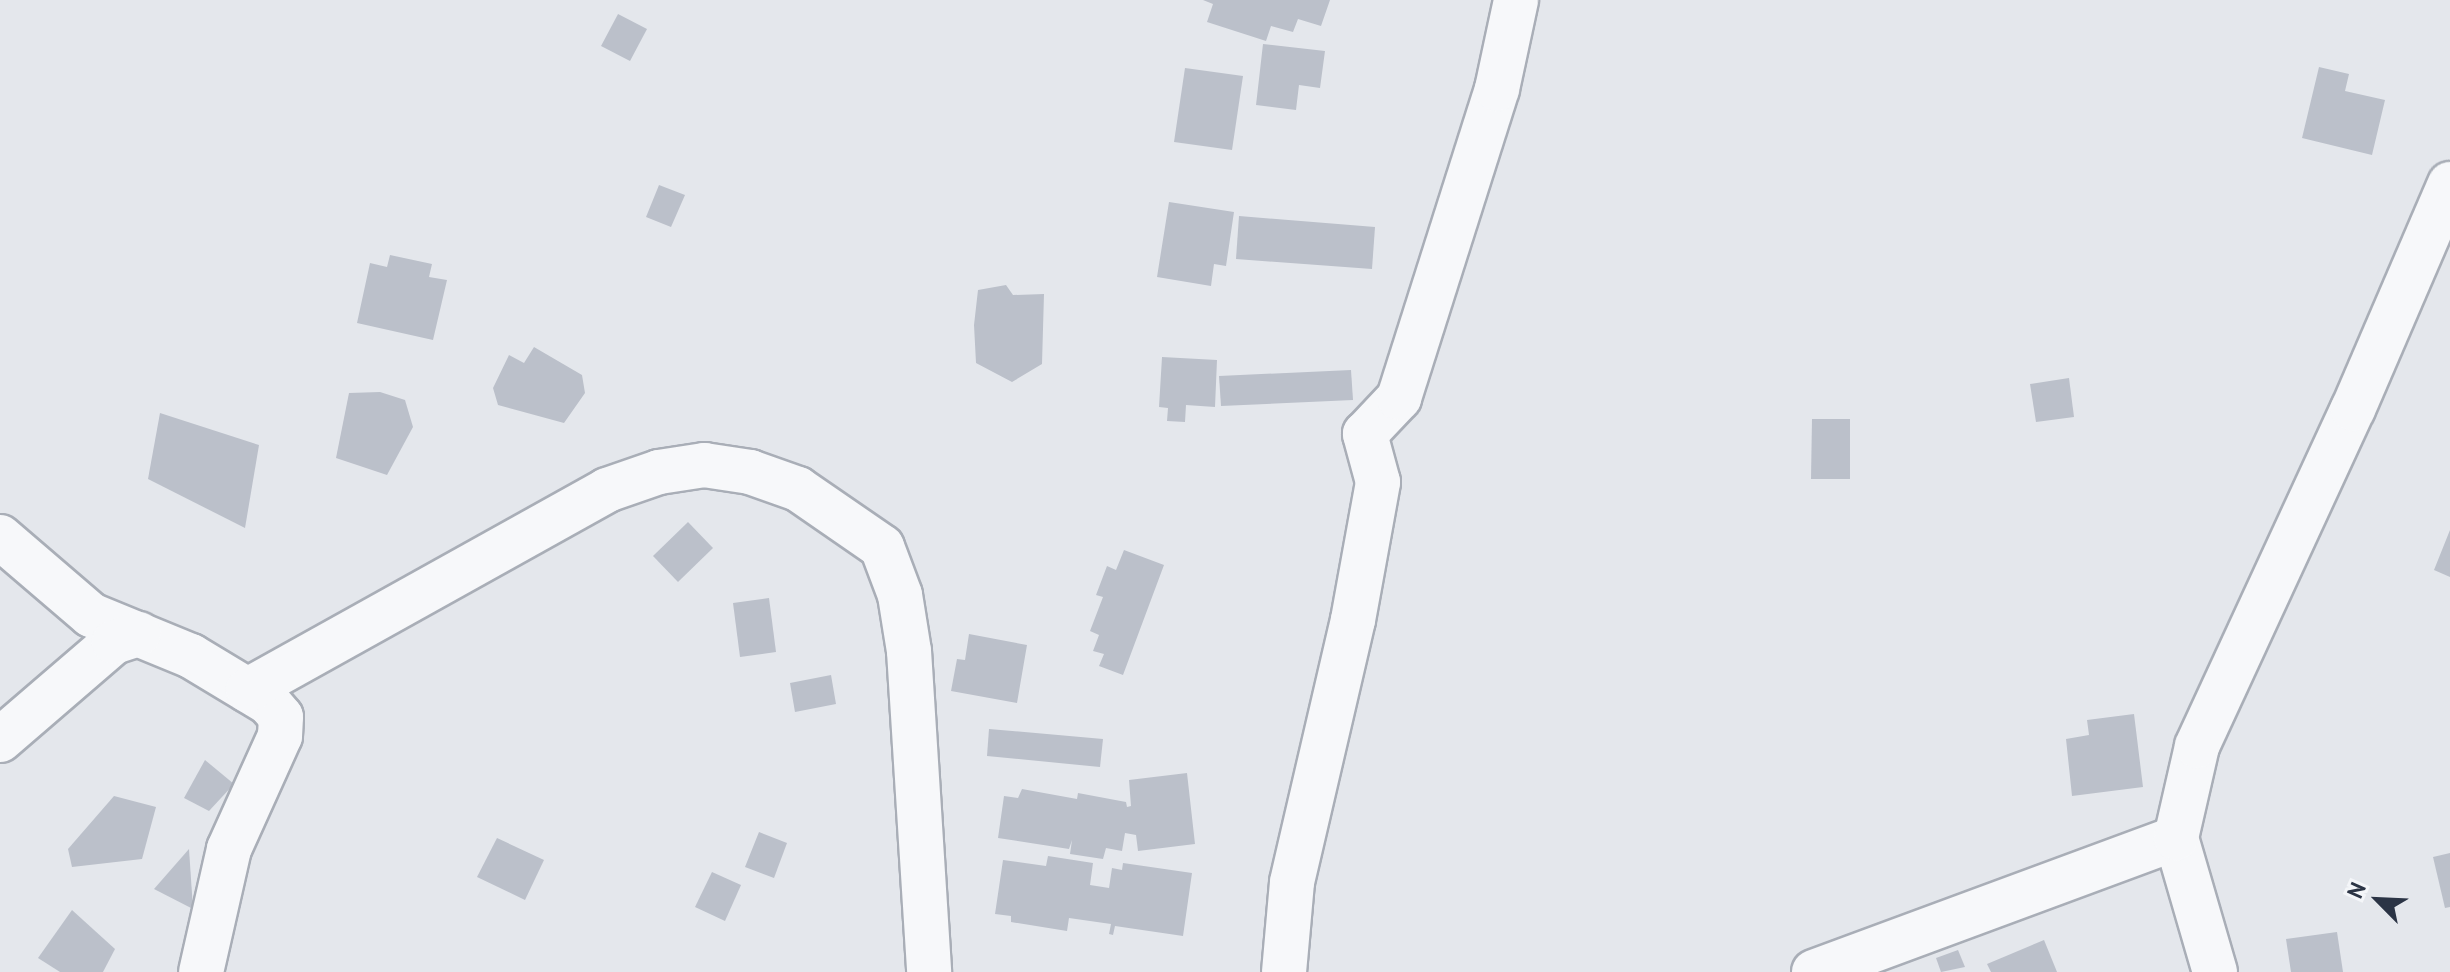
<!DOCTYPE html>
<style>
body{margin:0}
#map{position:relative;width:2450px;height:972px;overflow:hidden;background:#e4e7ec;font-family:"PT Sans",sans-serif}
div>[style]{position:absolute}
.building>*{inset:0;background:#bbc0ca}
.roads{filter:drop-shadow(2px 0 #a9aeb7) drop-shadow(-2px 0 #a9aeb7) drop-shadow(0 2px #a9aeb7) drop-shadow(0 -2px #a9aeb7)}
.minor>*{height:44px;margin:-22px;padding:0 22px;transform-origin:22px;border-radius:22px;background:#f7f8fa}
span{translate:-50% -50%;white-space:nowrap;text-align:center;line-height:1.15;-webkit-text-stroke:6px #f4f6f9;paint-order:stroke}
.north{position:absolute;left:2338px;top:860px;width:80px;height:80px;-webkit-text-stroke:6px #f4f6f9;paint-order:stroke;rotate:294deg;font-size:22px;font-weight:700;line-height:32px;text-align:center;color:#2b3445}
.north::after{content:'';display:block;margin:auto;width:28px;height:36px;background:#2b3445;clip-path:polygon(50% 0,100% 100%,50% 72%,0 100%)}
</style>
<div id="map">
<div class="building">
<div style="clip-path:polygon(1203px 0,1330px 0,1321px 26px,1298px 19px,1293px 32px,1271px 26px,1266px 41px,1207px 22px,1213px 4px)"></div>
<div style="clip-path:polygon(618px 14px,647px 29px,630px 61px,601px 46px)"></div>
<div style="clip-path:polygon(1263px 44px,1325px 51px,1320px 88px,1299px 85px,1296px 110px,1256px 105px)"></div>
<div style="clip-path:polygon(2319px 67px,2349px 74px,2345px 91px,2385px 100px,2372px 155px,2302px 138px)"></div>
<div style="clip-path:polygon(1185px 68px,1243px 76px,1232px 150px,1174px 142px)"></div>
<div style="clip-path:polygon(659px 185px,685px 195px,671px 227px,646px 217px)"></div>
<div style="clip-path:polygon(1169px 202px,1234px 212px,1226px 266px,1214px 264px,1211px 286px,1157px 277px)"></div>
<div style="clip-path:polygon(1239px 216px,1375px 227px,1372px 269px,1236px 259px)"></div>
<div style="clip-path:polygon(390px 255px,432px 264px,429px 277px,447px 280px,433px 340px,357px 323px,370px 263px,387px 267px)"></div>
<div style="clip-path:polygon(1006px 285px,1013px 295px,1044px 294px,1042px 364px,1012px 382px,976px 363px,974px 325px,978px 290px)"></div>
<div style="clip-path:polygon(534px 347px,582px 375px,585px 393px,564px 423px,498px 405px,493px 388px,509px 355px,524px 363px)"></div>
<div style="clip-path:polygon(1162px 357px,1217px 360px,1215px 407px,1186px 405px,1185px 422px,1167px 421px,1168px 408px,1159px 407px)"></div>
<div style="clip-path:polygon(1351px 370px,1353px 400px,1221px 406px,1219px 376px)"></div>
<div style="clip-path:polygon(2069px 378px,2074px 417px,2036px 422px,2030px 384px)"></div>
<div style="clip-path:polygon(380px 392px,405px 400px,413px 427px,387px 475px,336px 458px,349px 393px)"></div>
<div style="clip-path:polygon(160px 413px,259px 445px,245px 528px,148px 479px)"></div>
<div style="clip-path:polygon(1812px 419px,1850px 419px,1850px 479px,1811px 479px)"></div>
<div style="clip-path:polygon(688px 522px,713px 548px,678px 582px,653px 556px)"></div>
<div style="clip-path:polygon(2450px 530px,2450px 577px,2434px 570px)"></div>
<div style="clip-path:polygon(1124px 550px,1164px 565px,1123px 675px,1099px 666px,1104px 654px,1093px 651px,1099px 635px,1090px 631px,1103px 597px,1096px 595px,1107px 566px,1116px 570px)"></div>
<div style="clip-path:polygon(769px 598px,776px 652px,740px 657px,733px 603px)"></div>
<div style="clip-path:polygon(969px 634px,1027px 645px,1017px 703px,951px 691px,957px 659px,965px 660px)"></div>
<div style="clip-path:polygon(831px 675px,836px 704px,795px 712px,790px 683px)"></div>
<div style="clip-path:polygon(2134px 714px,2143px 787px,2072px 796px,2066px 739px,2089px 735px,2087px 720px)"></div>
<div style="clip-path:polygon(989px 729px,1103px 739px,1100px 767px,987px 756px)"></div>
<div style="clip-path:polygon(205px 760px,234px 784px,209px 811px,184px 798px)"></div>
<div style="clip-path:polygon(1187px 773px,1195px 844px,1138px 851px,1136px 835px,1125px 833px,1122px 851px,1106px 848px,1103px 859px,1070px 854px,1072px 840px,1069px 849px,998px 838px,1004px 796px,1018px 798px,1022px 789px,1077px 799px,1078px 793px,1126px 802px,1127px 807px,1131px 806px,1129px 780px)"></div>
<div style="clip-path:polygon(114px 796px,156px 807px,142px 859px,72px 867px,68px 849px)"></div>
<div style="clip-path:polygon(759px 832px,787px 843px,774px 878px,745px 867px)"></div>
<div style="clip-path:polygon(497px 838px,544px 860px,525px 900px,477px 877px)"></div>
<div style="clip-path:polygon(189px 849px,193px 909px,154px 889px)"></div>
<div style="clip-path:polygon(2450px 853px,2450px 907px,2445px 908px,2433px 857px)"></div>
<div style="clip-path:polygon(1048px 856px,1093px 863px,1090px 885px,1109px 888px,1112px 868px,1122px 870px,1123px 863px,1192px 873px,1183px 936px,1115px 926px,1113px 935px,1109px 934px,1111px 924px,1069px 918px,1067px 931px,1011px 922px,1011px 916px,995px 914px,1003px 860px,1046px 866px)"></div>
<div style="clip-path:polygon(712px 872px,741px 885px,725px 921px,695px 907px)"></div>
<div style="clip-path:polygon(72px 910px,115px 949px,103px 972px,60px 972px,38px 958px)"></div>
<div style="clip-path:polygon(2337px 932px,2343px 972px,2291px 972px,2286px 939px)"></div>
<div style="clip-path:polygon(2044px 940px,2057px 972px,1991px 972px,1987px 964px)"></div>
<div style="clip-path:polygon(1958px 950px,1965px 967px,1941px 972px,1936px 958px)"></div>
</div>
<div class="roads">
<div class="minor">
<div style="left:0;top:537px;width:120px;rotate:40.6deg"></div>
<div style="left:91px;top:615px;width:108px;rotate:22.3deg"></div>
<div style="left:191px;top:656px;width:91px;rotate:31.1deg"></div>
<div style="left:269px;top:703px;width:18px;rotate:49deg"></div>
<div style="left:281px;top:717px;width:19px;rotate:93deg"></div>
<div style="left:280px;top:736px;width:124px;rotate:114.3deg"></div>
<div style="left:229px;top:849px;width:126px;rotate:102.8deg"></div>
<div style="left:248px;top:690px;width:411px;rotate:-29.1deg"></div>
<div style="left:607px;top:490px;width:55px;rotate:-19.1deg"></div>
<div style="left:659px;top:472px;width:46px;rotate:-8.8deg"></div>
<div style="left:704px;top:465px;width:47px;rotate:8.7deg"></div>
<div style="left:750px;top:472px;width:51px;rotate:19.5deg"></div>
<div style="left:798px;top:489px;width:102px;rotate:34.6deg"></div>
<div style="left:882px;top:547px;width:51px;rotate:69.4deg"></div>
<div style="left:900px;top:595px;width:57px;rotate:80.9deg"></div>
<div style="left:909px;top:651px;width:322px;rotate:86.4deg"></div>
<div style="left:0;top:740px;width:150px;rotate:-40.7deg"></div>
<div style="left:114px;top:642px;width:26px;rotate:-18deg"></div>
<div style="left:1284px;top:972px;width:90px;rotate:-84.9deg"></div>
<div style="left:1292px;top:882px;width:269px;rotate:-76.9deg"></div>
<div style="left:1353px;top:620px;width:140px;rotate:-79.7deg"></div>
<div style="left:1378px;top:482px;width:50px;rotate:-105.2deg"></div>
<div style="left:1365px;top:434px;width:50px;rotate:-46.6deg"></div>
<div style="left:1399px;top:398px;width:324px;rotate:-72.4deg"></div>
<div style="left:1497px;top:89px;width:91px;rotate:-77.9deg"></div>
<div style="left:1814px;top:972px;width:386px;rotate:-20.3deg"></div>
<div style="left:2215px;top:972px;width:140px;rotate:-106.2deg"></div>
<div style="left:2176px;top:838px;width:94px;rotate:-77.1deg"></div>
<div style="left:2197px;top:746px;width:371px;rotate:-65.2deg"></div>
<div style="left:2353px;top:409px;width:245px;rotate:-66.7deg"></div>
</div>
</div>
<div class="north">N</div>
</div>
